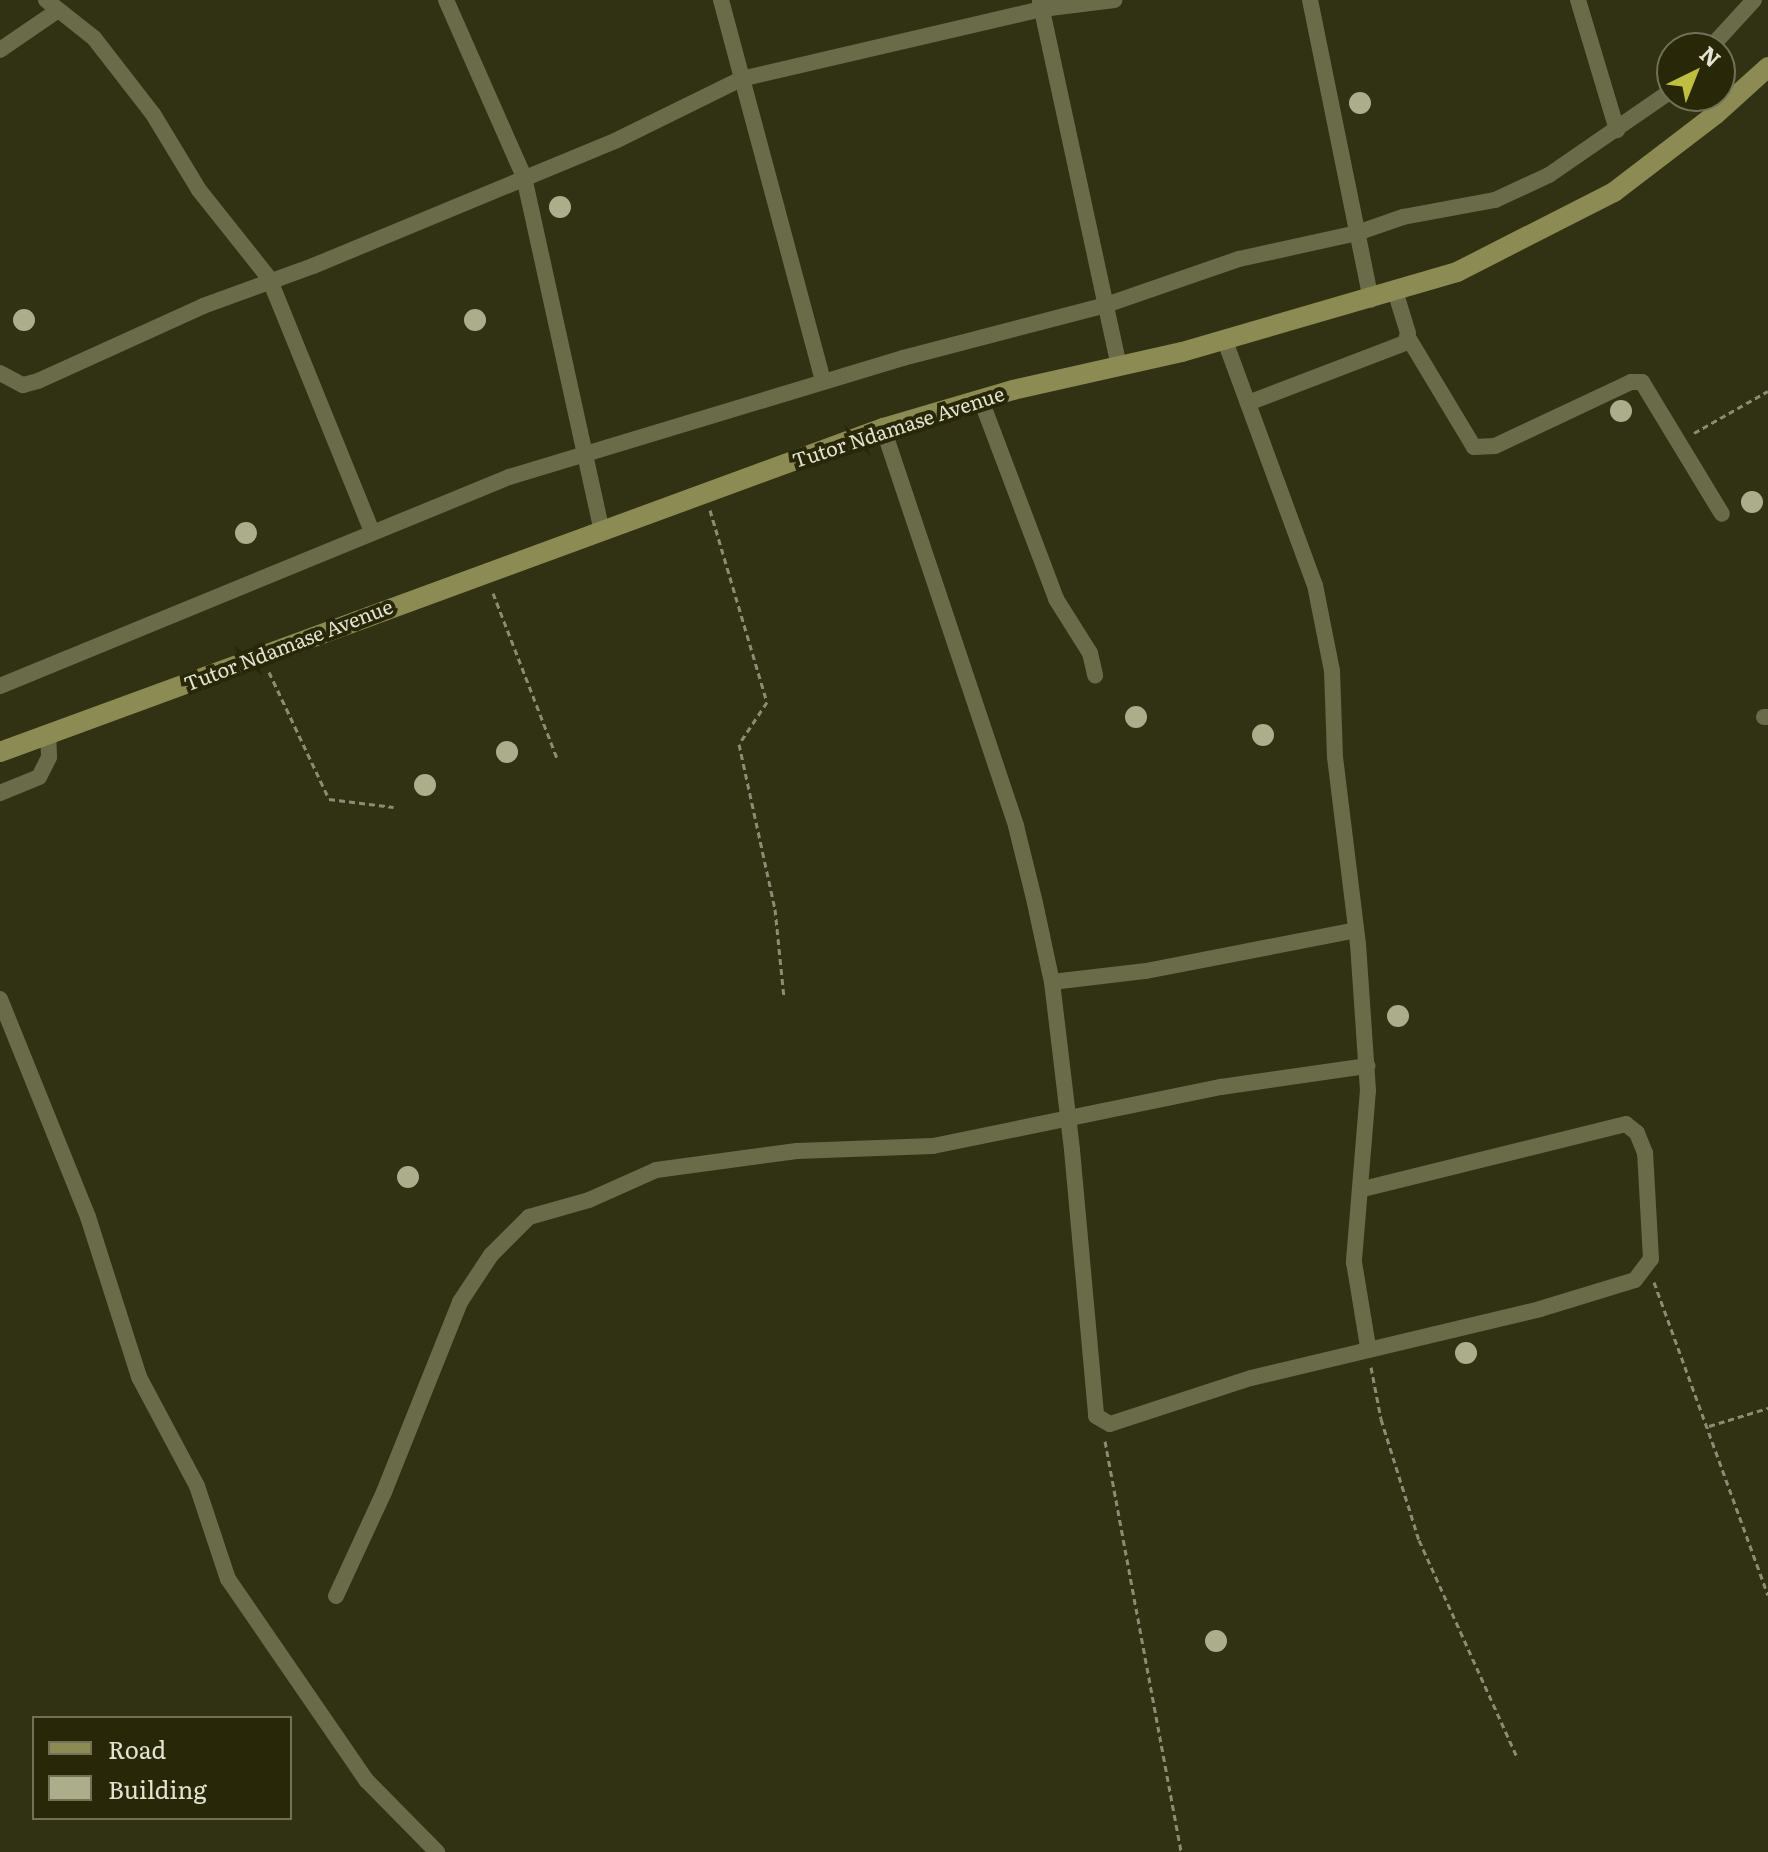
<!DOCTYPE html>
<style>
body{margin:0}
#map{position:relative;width:1768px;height:1852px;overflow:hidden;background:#313113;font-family:Literata,serif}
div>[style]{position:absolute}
.building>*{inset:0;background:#acad8a}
.round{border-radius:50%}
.path>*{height:3px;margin-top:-1.5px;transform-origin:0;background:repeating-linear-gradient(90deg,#8c8c74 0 6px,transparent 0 10px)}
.street>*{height:16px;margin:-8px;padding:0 8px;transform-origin:8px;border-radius:8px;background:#6a6b48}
.secondary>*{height:20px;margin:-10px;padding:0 10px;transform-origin:10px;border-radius:10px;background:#8b8b53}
span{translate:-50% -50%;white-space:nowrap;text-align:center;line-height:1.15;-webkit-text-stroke:8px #282708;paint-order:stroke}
.street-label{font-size:20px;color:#e2e3d1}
.legend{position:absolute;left:32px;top:1716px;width:260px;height:104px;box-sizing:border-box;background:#282708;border:2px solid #727258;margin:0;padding:10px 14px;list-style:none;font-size:24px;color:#e2e3d1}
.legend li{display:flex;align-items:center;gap:16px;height:40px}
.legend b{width:40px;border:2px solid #727258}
.north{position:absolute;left:1656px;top:32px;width:80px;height:80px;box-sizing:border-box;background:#282708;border:2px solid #727258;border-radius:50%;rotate:43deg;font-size:22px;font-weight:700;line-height:32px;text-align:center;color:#e2e3d1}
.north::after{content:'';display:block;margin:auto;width:28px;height:36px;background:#bfbe41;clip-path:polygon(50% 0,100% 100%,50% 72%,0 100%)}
</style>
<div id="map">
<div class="building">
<div class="round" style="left:1349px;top:92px;width:22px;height:22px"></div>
<div class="round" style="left:549px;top:196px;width:22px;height:22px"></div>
<div class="round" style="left:13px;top:309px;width:22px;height:22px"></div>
<div class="round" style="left:464px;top:309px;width:22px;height:22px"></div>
<div class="round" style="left:1610px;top:400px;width:22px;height:22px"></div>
<div class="round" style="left:1741px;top:491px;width:22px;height:22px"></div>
<div class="round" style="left:235px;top:522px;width:22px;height:22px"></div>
<div class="round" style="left:1125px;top:706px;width:22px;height:22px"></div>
<div class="round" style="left:1252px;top:724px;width:22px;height:22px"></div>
<div class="round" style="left:496px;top:741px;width:22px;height:22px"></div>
<div class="round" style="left:414px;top:774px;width:22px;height:22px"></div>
<div class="round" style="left:1387px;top:1005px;width:22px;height:22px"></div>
<div class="round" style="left:397px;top:1166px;width:22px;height:22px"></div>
<div class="round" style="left:1455px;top:1342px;width:22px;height:22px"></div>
<div class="round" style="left:1205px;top:1630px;width:22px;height:22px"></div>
</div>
<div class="path">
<div style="left:1694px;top:433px;width:85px;rotate:-29.6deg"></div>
<div style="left:710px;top:510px;width:200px;rotate:73.5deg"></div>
<div style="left:767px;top:702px;width:50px;rotate:123.7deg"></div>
<div style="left:739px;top:744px;width:169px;rotate:77.7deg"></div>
<div style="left:775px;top:909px;width:88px;rotate:84.2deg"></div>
<div style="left:493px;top:593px;width:177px;rotate:68.8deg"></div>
<div style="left:269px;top:672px;width:140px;rotate:64.7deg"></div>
<div style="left:329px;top:799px;width:65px;rotate:7deg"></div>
<div style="left:1654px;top:1282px;width:333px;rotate:70deg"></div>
<div style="left:1371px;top:1367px;width:53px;rotate:79.1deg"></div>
<div style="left:1381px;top:1419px;width:127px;rotate:72.6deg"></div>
<div style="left:1419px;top:1540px;width:240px;rotate:65.7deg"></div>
<div style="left:1709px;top:1426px;width:62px;rotate:-17deg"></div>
<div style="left:1105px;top:1441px;width:418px;rotate:79.5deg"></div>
</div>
<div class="street">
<div style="left:46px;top:0;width:61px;rotate:38.4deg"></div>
<div style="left:94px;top:38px;width:96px;rotate:52.2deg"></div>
<div style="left:153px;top:114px;width:89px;rotate:58.8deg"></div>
<div style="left:199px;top:190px;width:112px;rotate:51.5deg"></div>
<div style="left:269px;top:278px;width:274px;rotate:67.9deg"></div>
<div style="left:446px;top:0;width:193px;rotate:66.2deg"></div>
<div style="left:524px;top:177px;width:359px;rotate:77.6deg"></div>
<div style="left:721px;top:0;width:394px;rotate:75deg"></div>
<div style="left:1310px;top:0;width:306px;rotate:78.5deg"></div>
<div style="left:1578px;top:0;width:136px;rotate:73.3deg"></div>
<div style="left:1040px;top:1px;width:374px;rotate:77.8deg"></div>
<div style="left:1710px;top:48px;width:65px;rotate:-47.5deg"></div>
<div style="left:0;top:50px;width:69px;rotate:-34.4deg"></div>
<div style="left:1409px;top:339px;width:126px;rotate:59deg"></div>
<div style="left:1474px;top:447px;width:21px;rotate:-3deg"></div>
<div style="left:1495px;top:446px;width:150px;rotate:-25.2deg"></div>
<div style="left:1631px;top:382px;width:11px"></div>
<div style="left:1642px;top:382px;width:154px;rotate:58.8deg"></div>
<div style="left:1225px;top:341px;width:260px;rotate:69.8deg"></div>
<div style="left:1315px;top:585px;width:88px;rotate:78.8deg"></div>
<div style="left:1332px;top:671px;width:86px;rotate:88deg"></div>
<div style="left:1335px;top:757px;width:188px;rotate:83deg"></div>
<div style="left:1358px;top:944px;width:146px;rotate:86.1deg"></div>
<div style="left:1368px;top:1090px;width:173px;rotate:94.7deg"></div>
<div style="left:1354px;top:1262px;width:86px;rotate:80.6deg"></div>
<div style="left:0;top:373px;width:26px;rotate:28deg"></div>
<div style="left:23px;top:385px;width:16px;rotate:-15deg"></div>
<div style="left:38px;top:381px;width:181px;rotate:-24.4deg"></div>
<div style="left:203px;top:306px;width:117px;rotate:-20deg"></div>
<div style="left:313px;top:266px;width:329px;rotate:-22.5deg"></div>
<div style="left:617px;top:140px;width:138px;rotate:-26.2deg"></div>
<div style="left:741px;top:79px;width:309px;rotate:-13.1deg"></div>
<div style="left:1042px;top:9px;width:73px;rotate:-7.1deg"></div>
<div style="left:981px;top:400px;width:213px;rotate:69.3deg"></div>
<div style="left:1056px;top:599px;width:64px;rotate:57.8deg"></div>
<div style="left:1090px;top:653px;width:23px;rotate:77deg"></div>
<div style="left:1248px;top:403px;width:168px;rotate:-20.9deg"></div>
<div style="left:1405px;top:343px;width:10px;rotate:-73deg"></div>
<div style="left:1408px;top:333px;width:41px;rotate:-107.1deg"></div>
<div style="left:883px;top:428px;width:420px;rotate:71.5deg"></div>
<div style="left:1016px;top:826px;width:79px;rotate:76.1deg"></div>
<div style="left:1035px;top:903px;width:81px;rotate:77.9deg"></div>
<div style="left:1052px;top:982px;width:169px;rotate:83.2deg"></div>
<div style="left:1072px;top:1150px;width:267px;rotate:84.8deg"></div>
<div style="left:1096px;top:1416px;width:16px;rotate:30deg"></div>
<div style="left:1110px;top:1424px;width:148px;rotate:-18.1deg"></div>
<div style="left:1251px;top:1378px;width:297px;rotate:-13.4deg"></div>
<div style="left:1540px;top:1309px;width:99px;rotate:-17deg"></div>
<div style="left:1635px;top:1280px;width:26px;rotate:-53deg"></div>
<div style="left:1651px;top:1259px;width:106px;rotate:-93.2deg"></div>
<div style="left:1645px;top:1153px;width:22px;rotate:-112deg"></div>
<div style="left:1637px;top:1133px;width:14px;rotate:-141deg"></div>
<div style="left:1626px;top:1124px;width:274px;rotate:166.1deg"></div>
<div style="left:0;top:686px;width:550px;rotate:-22.32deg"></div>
<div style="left:509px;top:477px;width:412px;rotate:-16.8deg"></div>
<div style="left:903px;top:358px;width:207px;rotate:-14.6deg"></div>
<div style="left:1103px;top:306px;width:144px;rotate:-19.1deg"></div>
<div style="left:1239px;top:259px;width:121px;rotate:-12.4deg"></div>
<div style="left:1357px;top:233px;width:49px;rotate:-19.2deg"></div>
<div style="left:1403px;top:217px;width:94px;rotate:-10.5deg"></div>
<div style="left:1495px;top:200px;width:60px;rotate:-24.8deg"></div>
<div style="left:1549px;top:175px;width:150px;rotate:-34.6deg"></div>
<div style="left:1764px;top:717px;width:4px"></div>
<div style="left:0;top:793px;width:42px;rotate:-22.3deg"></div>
<div style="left:39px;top:777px;width:22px;rotate:-63deg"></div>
<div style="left:49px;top:757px;width:23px;rotate:-92deg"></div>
<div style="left:1052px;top:982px;width:95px;rotate:-6.7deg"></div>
<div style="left:1146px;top:971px;width:214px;rotate:-11deg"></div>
<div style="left:0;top:999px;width:235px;rotate:68deg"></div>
<div style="left:88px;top:1217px;width:168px;rotate:72.3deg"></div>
<div style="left:139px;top:1377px;width:123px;rotate:62deg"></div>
<div style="left:197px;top:1486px;width:98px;rotate:71.6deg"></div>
<div style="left:228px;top:1579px;width:245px;rotate:55.5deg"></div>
<div style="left:367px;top:1781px;width:100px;rotate:45.4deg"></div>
<div style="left:336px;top:1596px;width:115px;rotate:-65.2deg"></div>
<div style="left:384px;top:1492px;width:205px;rotate:-68.2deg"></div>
<div style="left:460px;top:1302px;width:56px;rotate:-56.6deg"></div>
<div style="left:491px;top:1255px;width:54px;rotate:-45deg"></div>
<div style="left:529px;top:1217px;width:62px;rotate:-15.8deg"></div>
<div style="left:589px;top:1200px;width:73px;rotate:-24.1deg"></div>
<div style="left:656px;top:1170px;width:142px;rotate:-7.7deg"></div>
<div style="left:797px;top:1151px;width:136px;rotate:-2.1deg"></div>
<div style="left:933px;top:1146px;width:294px;rotate:-11.6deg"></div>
<div style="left:1221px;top:1087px;width:148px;rotate:-8.2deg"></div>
</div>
<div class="secondary">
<div style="left:0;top:752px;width:941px;rotate:-20.15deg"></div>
<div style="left:883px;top:428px;width:135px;rotate:-16.3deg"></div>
<div style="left:1013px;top:390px;width:173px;rotate:-12.7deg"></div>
<div style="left:1182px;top:352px;width:286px;rotate:-16.2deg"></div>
<div style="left:1457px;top:272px;width:176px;rotate:-27deg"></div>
<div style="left:1614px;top:192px;width:128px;rotate:-37.4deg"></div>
<div style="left:1716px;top:114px;width:70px;rotate:-42.1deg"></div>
</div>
<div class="street-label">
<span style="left:898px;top:426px;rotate:-18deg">Tutor Ndamase Avenue</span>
<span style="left:288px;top:644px;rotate:-21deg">Tutor Ndamase Avenue</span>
</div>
<ul class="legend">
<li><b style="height:10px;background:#8b8b53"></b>Road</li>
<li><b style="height:22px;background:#acad8a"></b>Building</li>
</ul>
<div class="north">N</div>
</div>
